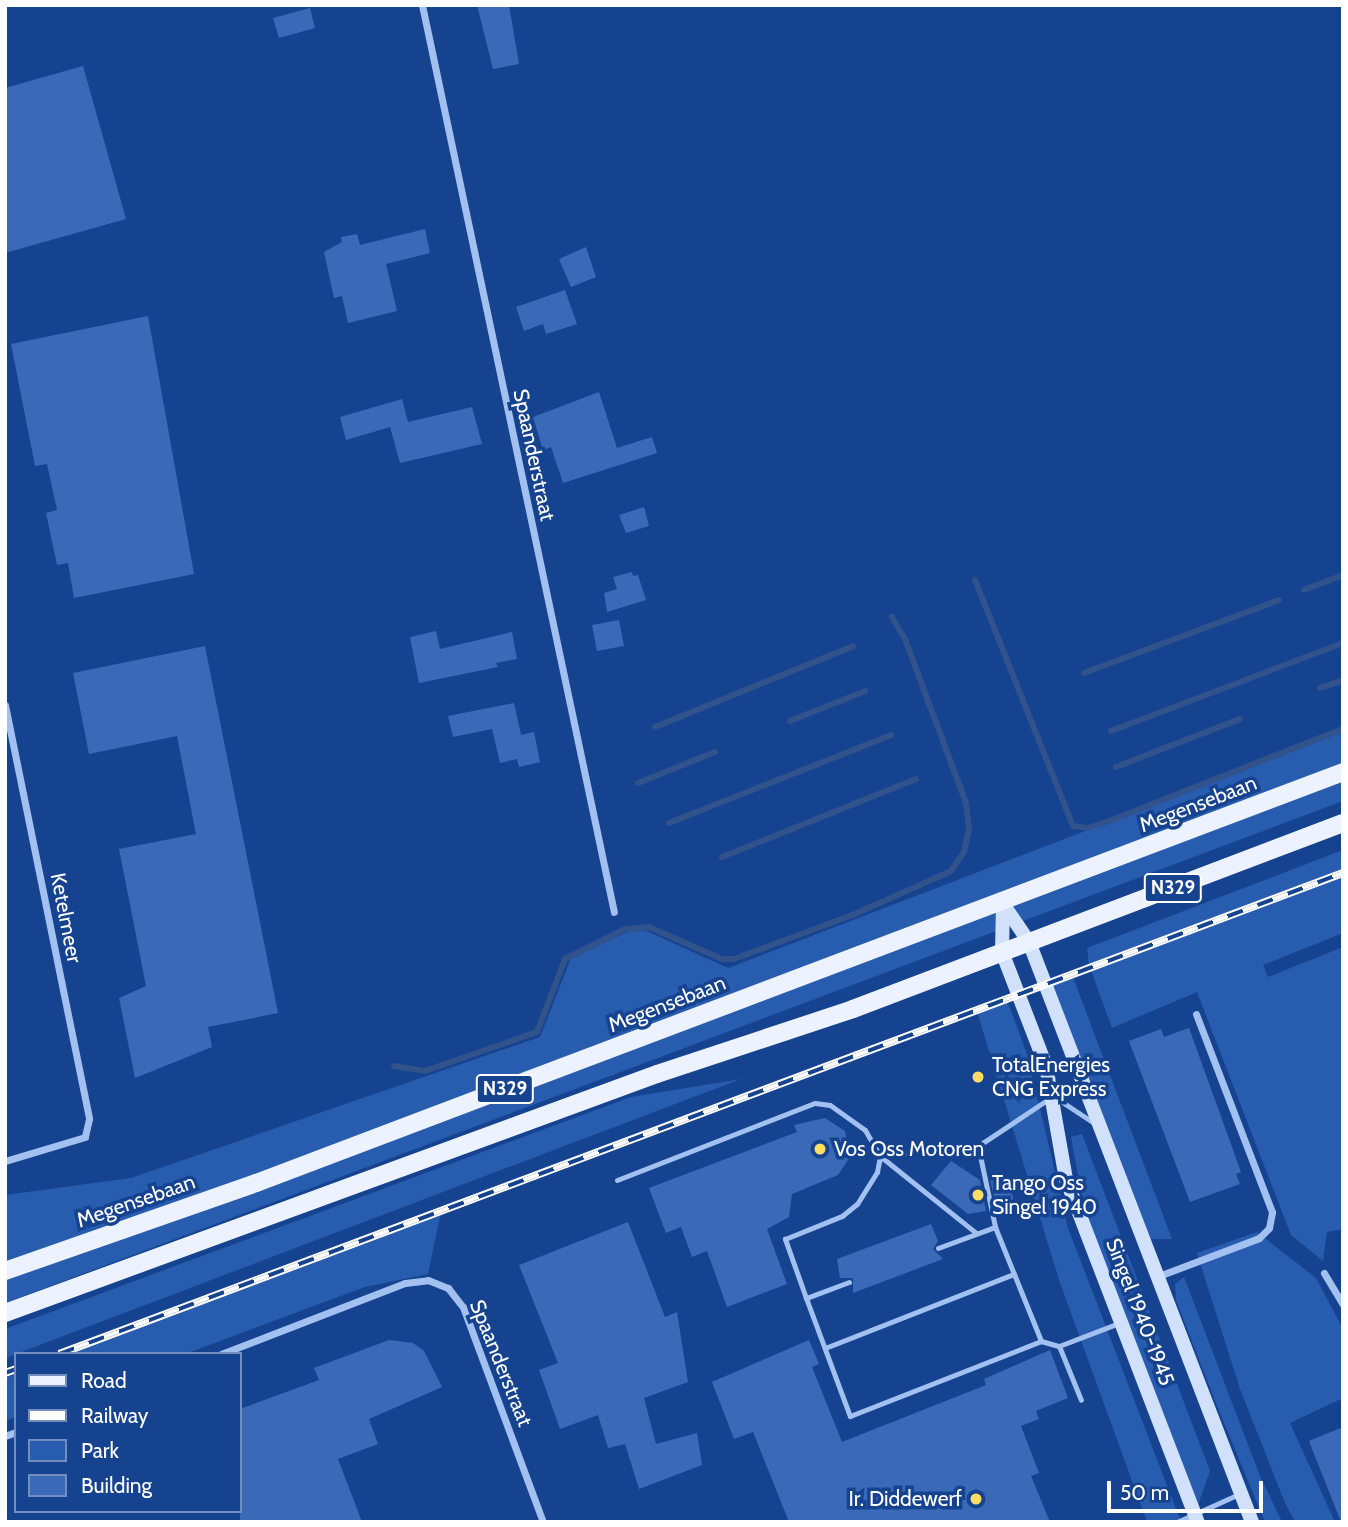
<!DOCTYPE html>
<style>
body{margin:0}
#map{position:relative;width:1348px;height:1527px;overflow:hidden;background:#164390;font-family:Cabin,sans-serif}
div>[style]{position:absolute}
.green>*{inset:0;background:#285caf}
.stream>*{height:6px;margin:-3px;padding:0 3px;transform-origin:3px;border-radius:3px;background:#31528b}
.building>*{inset:0;background:#3a6ab7}
.service>*{height:5px;margin:-2.5px;padding:0 2.5px;transform-origin:2.5px;border-radius:2.5px;background:#a3c1f0}
.minor>*{height:7px;margin:-3.5px;padding:0 3.5px;transform-origin:3.5px;border-radius:3.5px;background:#a3c1f0}
.secondary>*{height:14px;margin:-7px;padding:0 7px;transform-origin:7px;border-radius:7px;background:#d1e0fb}
.primary>*{height:18px;margin:-9px;padding:0 9px;transform-origin:9px;border-radius:9px;background:#ecf2ff}
.rail>*{height:8px;margin-top:-4px;transform-origin:0;background:repeating-linear-gradient(90deg,#164390 0 16px,#fff 0 32px);box-sizing:border-box;border-block:2px solid #fff}
.dots>*{width:19px;height:19px;translate:-50% -50%;box-sizing:border-box;border:4px solid #164390;border-radius:50%}
span{translate:-50% -50%;white-space:nowrap;text-align:center;line-height:1.15;-webkit-text-stroke:7px #164390;paint-order:stroke}
.shield-label span{padding:2px 5px;background:#164390;border:2px solid;border-radius:5px;-webkit-text-stroke-width:0}
.shield-label{font-size:19px;color:#fff;font-weight:700}
.street-label{font-size:21px;color:#fff}
.poi-label{font-size:21px;color:#fff}
.left{translate:0 -50%;text-align:left}
.right{translate:-100% -50%;text-align:right}
.frame{position:absolute;inset:0;border:7px solid #fff;pointer-events:none}
.legend{position:absolute;left:14px;top:1352px;width:228px;height:161px;box-sizing:border-box;background:#164390;border:2px solid #738ebc;margin:0;padding:9px 12px;list-style:none;font-size:21px;color:#fff}
.legend li{display:flex;align-items:center;gap:14px;height:35px}
.legend b{width:35px;border:2px solid #738ebc}
.scale{position:absolute;left:1107px;top:1481px;width:156px;height:32px;box-sizing:border-box;border:4px solid #fff;border-top:0;padding-left:9px;font-size:21px;line-height:24px;white-space:nowrap;color:#fff;-webkit-text-stroke:5px #164390;paint-order:stroke}
</style>
<div id="map">
<div class="green">
<div style="clip-path:polygon(1343px 732px,1343px 801px,5px 1303px,5px 1195px,131px 1178px,540px 1037px,571px 958px,638px 927px,728px 968px)"></div>
<div style="clip-path:polygon(1343px 850px,1343px 933px,1263px 965px,1268px 977px,1343px 947px,1343px 1229px,1327px 1232px,1323px 1261px,1291px 1235px,1197px 992px,1112px 1028px,1089px 965px,1087px 948px)"></div>
<div style="clip-path:polygon(1071px 972px,1172px 1239px,1147px 1239px,1051px 980px)"></div>
<div style="clip-path:polygon(1006px 997px,1028px 1057px,1068px 1228px,1181px 1522px,1147px 1522px,1059px 1280px,976px 1008px)"></div>
<div style="clip-path:polygon(741px 1079px,16px 1354px,5px 1359px,5px 1329px,631px 1097px)"></div>
<div style="clip-path:polygon(1082px 1134px,1210px 1471px,1198px 1505px,1089px 1235px,1071px 1137px)"></div>
<div style="clip-path:polygon(441px 1212px,428px 1274px,365px 1287px,185px 1354px,69px 1354px)"></div>
<div style="clip-path:polygon(1257px 1232px,1316px 1278px,1343px 1329px,1343px 1398px,1290px 1423px,1335px 1522px,1295px 1522px,1285px 1503px,1240px 1389px,1197px 1253px)"></div>
<div style="clip-path:polygon(1184px 1277px,1260px 1476px,1282px 1522px,1265px 1522px,1217px 1406px,1176px 1300px,1175px 1284px)"></div>
<div style="clip-path:polygon(16px 1374px,16px 1417px,5px 1421px,5px 1378px)"></div>
</div>
<div class="stream">
<div style="left:975px;top:580px;width:265px;rotate:68.3deg"></div>
<div style="left:1073px;top:826px;width:15px;rotate:8deg"></div>
<div style="left:1088px;top:828px;width:22px;rotate:-18deg"></div>
<div style="left:1109px;top:821px;width:251px;rotate:-21.5deg"></div>
<div style="left:1304px;top:590px;width:42px;rotate:-21deg"></div>
<div style="left:1084px;top:673px;width:208px;rotate:-20.5deg"></div>
<div style="left:1320px;top:688px;width:24px;rotate:-19deg"></div>
<div style="left:790px;top:721px;width:81px;rotate:-21.8deg"></div>
<div style="left:655px;top:727px;width:214px;rotate:-22.2deg"></div>
<div style="left:1111px;top:731px;width:248px;rotate:-20.8deg"></div>
<div style="left:1116px;top:767px;width:133px;rotate:-21.2deg"></div>
<div style="left:638px;top:783px;width:83px;rotate:-21.9deg"></div>
<div style="left:669px;top:823px;width:239px;rotate:-21.6deg"></div>
<div style="left:722px;top:857px;width:209px;rotate:-21.9deg"></div>
<div style="left:394px;top:1066px;width:31px;rotate:9deg"></div>
<div style="left:425px;top:1071px;width:119px;rotate:-19.2deg"></div>
<div style="left:537px;top:1032px;width:78px;rotate:-69deg"></div>
<div style="left:565px;top:959px;width:67px;rotate:-26.6deg"></div>
<div style="left:625px;top:929px;width:24px;rotate:-5deg"></div>
<div style="left:649px;top:927px;width:80px;rotate:23.7deg"></div>
<div style="left:722px;top:959px;width:12px"></div>
<div style="left:734px;top:959px;width:129px;rotate:-20.4deg"></div>
<div style="left:855px;top:914px;width:105px;rotate:-24.1deg"></div>
<div style="left:951px;top:871px;width:23px;rotate:-56deg"></div>
<div style="left:964px;top:852px;width:25px;rotate:-78deg"></div>
<div style="left:969px;top:828px;width:25px;rotate:-97deg"></div>
<div style="left:966px;top:803px;width:175px;rotate:-110.4deg"></div>
<div style="left:905px;top:639px;width:26px;rotate:-121deg"></div>
</div>
<div class="building">
<div style="clip-path:polygon(477px 5px,509px 5px,519px 64px,493px 69px)"></div>
<div style="clip-path:polygon(310px 8px,315px 28px,279px 38px,273px 18px)"></div>
<div style="clip-path:polygon(83px 66px,126px 219px,5px 253px,5px 88px)"></div>
<div style="clip-path:polygon(425px 229px,430px 253px,386px 264px,397px 311px,348px 323px,342px 296px,334px 298px,324px 252px,342px 242px,341px 237px,357px 234px,360px 245px)"></div>
<div style="clip-path:polygon(586px 247px,596px 277px,571px 287px,559px 259px)"></div>
<div style="clip-path:polygon(565px 290px,577px 324px,546px 334px,543px 324px,524px 331px,516px 307px)"></div>
<div style="clip-path:polygon(148px 316px,194px 574px,74px 598px,68px 563px,57px 565px,46px 513px,57px 510px,47px 464px,35px 466px,11px 344px)"></div>
<div style="clip-path:polygon(599px 392px,617px 448px,652px 437px,657px 453px,563px 483px,551px 447px,543px 450px,533px 417px)"></div>
<div style="clip-path:polygon(402px 399px,408px 422px,472px 407px,482px 444px,400px 463px,390px 427px,346px 440px,340px 417px)"></div>
<div style="clip-path:polygon(644px 507px,649px 526px,626px 533px,619px 515px)"></div>
<div style="clip-path:polygon(632px 572px,633px 576px,638px 575px,646px 600px,607px 612px,604px 593px,617px 589px,613px 577px)"></div>
<div style="clip-path:polygon(619px 620px,624px 646px,597px 651px,592px 625px)"></div>
<div style="clip-path:polygon(436px 631px,440px 649px,512px 632px,517px 659px,496px 663px,498px 667px,419px 683px,410px 637px)"></div>
<div style="clip-path:polygon(205px 646px,278px 1013px,208px 1027px,212px 1047px,135px 1078px,119px 998px,146px 986px,119px 849px,196px 834px,177px 736px,89px 754px,73px 673px)"></div>
<div style="clip-path:polygon(514px 703px,521px 735px,534px 732px,540px 762px,519px 767px,517px 759px,500px 763px,492px 729px,453px 737px,448px 716px)"></div>
<div style="clip-path:polygon(1189px 1028px,1241px 1172px,1236px 1174px,1240px 1184px,1190px 1202px,1129px 1041px,1161px 1029px,1164px 1037px)"></div>
<div style="clip-path:polygon(825px 1118px,845px 1131px,850px 1157px,838px 1175px,792px 1194px,789px 1217px,767px 1229px,787px 1284px,727px 1307px,707px 1251px,692px 1257px,681px 1227px,666px 1233px,649px 1188px,797px 1132px,794px 1125px)"></div>
<div style="clip-path:polygon(951px 1161px,980px 1180px,986px 1211px,968px 1214px,931px 1185px)"></div>
<div style="clip-path:polygon(1009px 1176px,1014px 1205px,997px 1209px,990px 1179px)"></div>
<div style="clip-path:polygon(628px 1222px,665px 1317px,677px 1312px,688px 1382px,644px 1398px,656px 1444px,697px 1433px,702px 1465px,639px 1489px,625px 1444px,608px 1448px,598px 1415px,560px 1429px,539px 1370px,558px 1363px,519px 1265px)"></div>
<div style="clip-path:polygon(931px 1224px,938px 1241px,933px 1249px,943px 1259px,853px 1293px,853px 1278px,840px 1278px,837px 1259px)"></div>
<div style="clip-path:polygon(389px 1340px,413px 1343px,424px 1351px,442px 1387px,369px 1419px,378px 1444px,338px 1459px,362px 1522px,240px 1522px,240px 1409px,319px 1380px,314px 1368px)"></div>
<div style="clip-path:polygon(809px 1340px,819px 1364px,812px 1367px,842px 1442px,986px 1385px,984px 1379px,1050px 1350px,1068px 1398px,1036px 1411px,1039px 1419px,1021px 1426px,1039px 1473px,1031px 1476px,1050px 1522px,789px 1522px,753px 1432px,734px 1439px,712px 1382px)"></div>
<div style="clip-path:polygon(1343px 1427px,1343px 1522px,1341px 1522px,1309px 1441px)"></div>
</div>
<div class="service">
<div style="left:1094px;top:1123px;width:49px;rotate:-146.6deg"></div>
<div style="left:1053px;top:1096px;width:90px;rotate:146.3deg"></div>
<div style="left:978px;top:1146px;width:83px;rotate:78.1deg"></div>
<div style="left:995px;top:1227px;width:123px;rotate:68deg"></div>
<div style="left:1041px;top:1341px;width:19px;rotate:16deg"></div>
<div style="left:1059px;top:1346px;width:64px;rotate:-21deg"></div>
<div style="left:617px;top:1180px;width:212px;rotate:-21.3deg"></div>
<div style="left:815px;top:1103px;width:15px;rotate:8deg"></div>
<div style="left:830px;top:1105px;width:43px;rotate:35.5deg"></div>
<div style="left:865px;top:1130px;width:30px;rotate:60deg"></div>
<div style="left:880px;top:1156px;width:123px;rotate:38.7deg"></div>
<div style="left:938px;top:1248px;width:61px;rotate:-20.2deg"></div>
<div style="left:849px;top:1282px;width:46px;rotate:159.6deg"></div>
<div style="left:806px;top:1298px;width:126px;rotate:69.6deg"></div>
<div style="left:850px;top:1416px;width:205px;rotate:-21.4deg"></div>
<div style="left:806px;top:1298px;width:63px;rotate:-109.6deg"></div>
<div style="left:785px;top:1239px;width:61px;rotate:-22deg"></div>
<div style="left:842px;top:1216px;width:19px;rotate:-39deg"></div>
<div style="left:857px;top:1204px;width:38px;rotate:-58deg"></div>
<div style="left:877px;top:1172px;width:16px;rotate:-79deg"></div>
<div style="left:880px;top:1156px;width:99px;rotate:-5.8deg"></div>
<div style="left:1059px;top:1346px;width:58px;rotate:67.8deg"></div>
<div style="left:825px;top:1348px;width:203px;rotate:-21.4deg"></div>
<div style="left:1177px;top:1522px;width:68px;rotate:-24.3deg"></div>
</div>
<div class="minor">
<div style="left:422px;top:5px;width:927px;rotate:78.05deg"></div>
<div style="left:5px;top:705px;width:422px;rotate:78.5deg"></div>
<div style="left:89px;top:1119px;width:18px;rotate:103deg"></div>
<div style="left:85px;top:1137px;width:84px;rotate:163.3deg"></div>
<div style="left:1324px;top:1273px;width:37px;rotate:59deg"></div>
<div style="left:1156px;top:1277px;width:110px;rotate:-20.7deg"></div>
<div style="left:1259px;top:1238px;width:14px;rotate:-45deg"></div>
<div style="left:1269px;top:1228px;width:16px;rotate:-79deg"></div>
<div style="left:1272px;top:1212px;width:212px;rotate:-111deg"></div>
<div style="left:221px;top:1354px;width:197px;rotate:-21.1deg"></div>
<div style="left:405px;top:1283px;width:23px;rotate:-7deg"></div>
<div style="left:428px;top:1280px;width:22px;rotate:22deg"></div>
<div style="left:448px;top:1288px;width:24px;rotate:52deg"></div>
<div style="left:463px;top:1307px;width:229px;rotate:69.6deg"></div>
<div style="left:5px;top:1436px;width:12px;rotate:-20deg"></div>
</div>
<div class="secondary">
<div style="left:1003px;top:904px;width:46px;rotate:55.6deg"></div>
<div style="left:1029px;top:942px;width:621px;rotate:68.97deg"></div>
<div style="left:1003px;top:904px;width:48px;rotate:91.2deg"></div>
<div style="left:1002px;top:952px;width:122px;rotate:68.9deg"></div>
<div style="left:1046px;top:1066px;width:115px;rotate:80deg"></div>
<div style="left:1066px;top:1179px;width:368px;rotate:69deg"></div>
</div>
<div class="primary">
<div style="left:5px;top:1271px;width:266px;rotate:-19.3deg"></div>
<div style="left:256px;top:1183px;width:1162px;rotate:-20.71deg"></div>
<div style="left:5px;top:1313px;width:694px;rotate:-20.13deg"></div>
<div style="left:657px;top:1074px;width:206px;rotate:-18.3deg"></div>
<div style="left:853px;top:1009px;width:524px;rotate:-20.79deg"></div>
</div>
<div class="rail">
<div style="left:59px;top:1354px;width:1371px;rotate:-20.54deg"></div>
<div style="left:5px;top:1373px;width:12px;rotate:-20deg"></div>
</div>
<div class="dots">
<div style="left:978px;top:1077px;background:#ffdc62"></div>
<div style="left:820px;top:1149px;background:#ffdc62"></div>
<div style="left:978px;top:1195px;background:#ffdc62"></div>
<div style="left:976px;top:1499px;background:#ffdc62"></div>
</div>
<div class="shield-label">
<span style="left:1173px;top:888px">N329</span>
<span style="left:505px;top:1089px">N329</span>
</div>
<div class="street-label">
<span style="left:534px;top:455px;rotate:78deg">Spaanderstraat</span>
<span style="left:1198px;top:804px;rotate:-21deg">Megensebaan</span>
<span style="left:66px;top:918px;rotate:79deg">Ketelmeer</span>
<span style="left:667px;top:1004px;rotate:-21deg">Megensebaan</span>
<span style="left:136px;top:1201px;rotate:-19deg">Megensebaan</span>
<span style="left:1140px;top:1312px;rotate:69deg">Singel 1940-1945</span>
<span style="left:501px;top:1363px;rotate:68deg">Spaanderstraat</span>
</div>
<div class="poi-label">
<span class="left" style="left:992px;top:1077px">TotalEnergies<br>CNG Express</span>
<span class="left" style="left:834px;top:1149px">Vos Oss Motoren</span>
<span class="left" style="left:992px;top:1195px">Tango Oss<br>Singel 1940</span>
<span class="right" style="left:962px;top:1499px">Ir. Diddewerf</span>
</div>
<div class="frame"></div>
<ul class="legend">
<li><b style="height:9px;background:#ecf2ff"></b>Road</li>
<li><b style="height:9px;background:#fff"></b>Railway</li>
<li><b style="height:19px;background:#285caf"></b>Park</li>
<li><b style="height:19px;background:#3a6ab7"></b>Building</li>
</ul>
<div class="scale">50 m</div>
</div>
